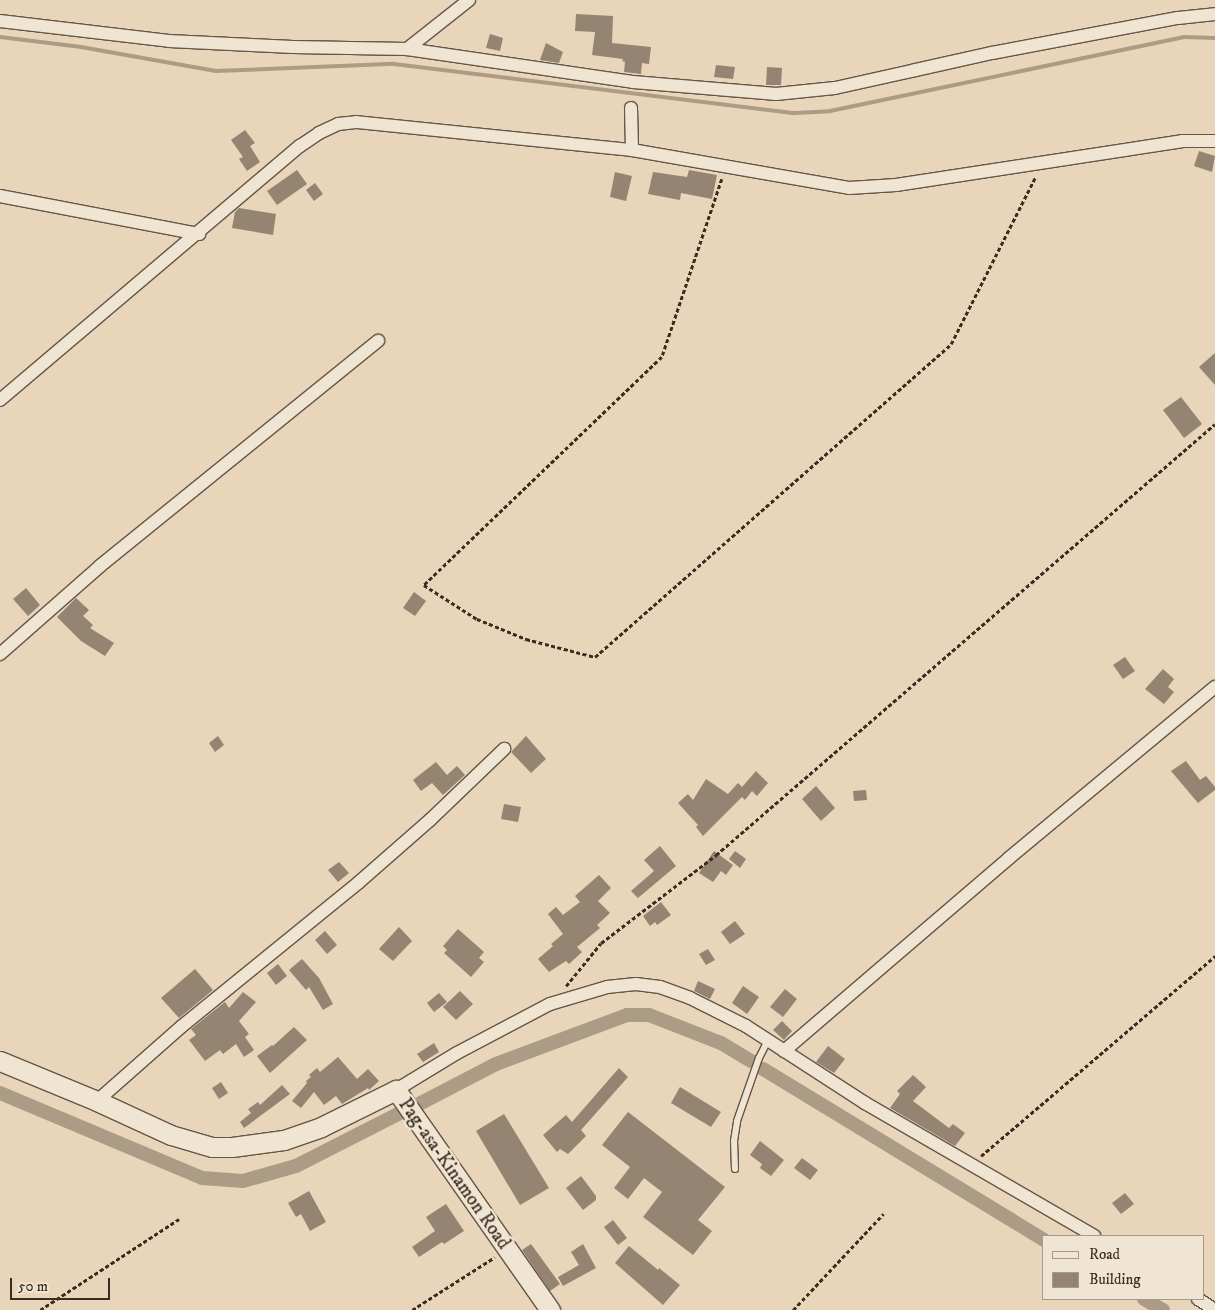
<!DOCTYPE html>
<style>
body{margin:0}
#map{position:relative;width:1215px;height:1310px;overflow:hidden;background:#e8d5ba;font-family:"IM FELL DW Pica",serif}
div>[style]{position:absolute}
.stream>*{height:4px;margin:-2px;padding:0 2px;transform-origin:2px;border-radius:2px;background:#ac9c86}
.canal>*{height:14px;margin:-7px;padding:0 7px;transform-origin:7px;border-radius:7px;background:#ac9c86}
.building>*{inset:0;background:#948471}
.path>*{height:2.5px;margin-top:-1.25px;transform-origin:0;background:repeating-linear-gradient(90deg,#392c21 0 4px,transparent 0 6.5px)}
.roads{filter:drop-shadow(1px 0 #655647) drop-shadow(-1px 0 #655647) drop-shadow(0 1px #655647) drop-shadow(0 -1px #655647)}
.lane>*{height:6px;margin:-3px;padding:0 3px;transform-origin:3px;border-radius:3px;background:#f0e4d2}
.street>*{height:12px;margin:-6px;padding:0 6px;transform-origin:6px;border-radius:6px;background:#f0e4d2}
.secondary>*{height:19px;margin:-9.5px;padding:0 9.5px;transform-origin:9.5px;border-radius:9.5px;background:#f0e4d2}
span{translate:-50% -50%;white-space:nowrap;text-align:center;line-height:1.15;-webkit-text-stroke:5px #f0e4d2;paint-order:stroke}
.street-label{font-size:19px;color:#392c21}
.legend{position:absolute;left:1042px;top:1235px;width:162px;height:65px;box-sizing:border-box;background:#f0e4d2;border:1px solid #a79a8b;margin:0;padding:6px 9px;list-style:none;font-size:15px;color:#392c21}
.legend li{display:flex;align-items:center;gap:10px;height:25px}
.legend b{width:25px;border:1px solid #a79a8b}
.scale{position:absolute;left:10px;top:1278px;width:100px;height:22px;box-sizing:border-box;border:2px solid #392c21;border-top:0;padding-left:6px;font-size:15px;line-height:18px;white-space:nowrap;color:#392c21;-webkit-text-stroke:4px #f0e4d2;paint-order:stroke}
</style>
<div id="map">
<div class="stream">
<div style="left:0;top:37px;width:82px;rotate:7deg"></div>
<div style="left:81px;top:47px;width:137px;rotate:10.1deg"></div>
<div style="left:216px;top:71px;width:178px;rotate:-2.3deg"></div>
<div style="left:394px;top:64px;width:404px;rotate:7deg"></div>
<div style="left:795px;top:113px;width:35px;rotate:-3deg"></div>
<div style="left:830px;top:111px;width:362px;rotate:-11.8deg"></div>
<div style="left:1184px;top:37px;width:31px;rotate:2deg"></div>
</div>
<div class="canal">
<div style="left:763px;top:1069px;width:329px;rotate:31.3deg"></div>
<div style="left:0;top:1093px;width:219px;rotate:22.8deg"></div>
<div style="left:202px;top:1178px;width:41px;rotate:4.2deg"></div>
<div style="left:243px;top:1181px;width:55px;rotate:-15.8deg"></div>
<div style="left:296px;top:1166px;width:114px;rotate:-27deg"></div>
<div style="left:417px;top:1105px;width:89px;rotate:-27.4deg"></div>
<div style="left:496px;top:1064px;width:140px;rotate:-20.5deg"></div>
<div style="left:627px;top:1015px;width:22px"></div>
<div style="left:649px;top:1015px;width:77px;rotate:21.3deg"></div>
<div style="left:721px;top:1043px;width:35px;rotate:31deg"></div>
<div style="left:1144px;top:1299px;width:22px;rotate:30deg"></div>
</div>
<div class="building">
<div style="clip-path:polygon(576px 14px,613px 16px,612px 43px,651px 47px,649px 64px,642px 63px,641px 74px,624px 72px,625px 62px,622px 61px,623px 59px,592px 55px,595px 32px,575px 31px)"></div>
<div style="clip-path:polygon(490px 34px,503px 38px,500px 51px,486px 48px)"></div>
<div style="clip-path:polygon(546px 43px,563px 52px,559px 63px,540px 60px)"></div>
<div style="clip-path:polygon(716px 65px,735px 67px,733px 79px,714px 77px)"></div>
<div style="clip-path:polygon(767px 67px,782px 68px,781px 85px,766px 85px)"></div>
<div style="clip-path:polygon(245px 130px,255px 143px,250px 146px,260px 162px,247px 171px,239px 159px,243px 157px,231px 140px)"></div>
<div style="clip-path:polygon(1199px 151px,1215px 156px,1212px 172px,1194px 166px)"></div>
<div style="clip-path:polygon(297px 170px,307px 184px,277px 205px,267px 191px)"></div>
<div style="clip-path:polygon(689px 170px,717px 175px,712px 199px,681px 193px,680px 200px,648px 194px,653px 172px,687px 177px)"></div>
<div style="clip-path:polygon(615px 172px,632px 176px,626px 201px,610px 197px)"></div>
<div style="clip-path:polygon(315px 183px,323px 194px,314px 201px,306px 190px)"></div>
<div style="clip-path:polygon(239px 208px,276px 214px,273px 235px,232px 228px,235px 212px)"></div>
<div style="clip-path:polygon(1215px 353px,1215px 385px,1199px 367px)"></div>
<div style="clip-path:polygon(1181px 397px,1202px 424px,1184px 438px,1163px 410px)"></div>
<div style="clip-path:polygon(26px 588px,40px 605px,28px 616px,13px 599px)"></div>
<div style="clip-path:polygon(414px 592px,426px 601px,415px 616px,403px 608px)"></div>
<div style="clip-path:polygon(76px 598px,89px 610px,83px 616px,93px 625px,90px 628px,114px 643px,105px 656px,81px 641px,57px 617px)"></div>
<div style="clip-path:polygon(1125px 657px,1135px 671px,1123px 679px,1113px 665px)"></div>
<div style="clip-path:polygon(1163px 669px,1174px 679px,1168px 687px,1174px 692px,1164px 704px,1145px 689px)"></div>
<div style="clip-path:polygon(218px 736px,224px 745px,215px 752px,209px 743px)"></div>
<div style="clip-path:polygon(526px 736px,546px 759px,531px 773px,511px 752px)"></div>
<div style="clip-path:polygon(1186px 761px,1200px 780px,1206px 776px,1215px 787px,1215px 790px,1198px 803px,1171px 771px)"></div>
<div style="clip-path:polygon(436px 762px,447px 775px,457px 766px,465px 775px,443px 795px,432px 783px,421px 791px,413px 780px)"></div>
<div style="clip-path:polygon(756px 771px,768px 783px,757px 796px,752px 791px,745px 800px,742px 797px,703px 836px,696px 827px,698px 825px,678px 803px,688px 794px,693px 800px,706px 779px,728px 794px,738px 783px,742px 787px)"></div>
<div style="clip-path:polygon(816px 786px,835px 808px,821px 821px,802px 799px)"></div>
<div style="clip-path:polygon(866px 790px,867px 800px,854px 801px,853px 791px)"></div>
<div style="clip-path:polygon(504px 804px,521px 807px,518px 822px,501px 819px)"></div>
<div style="clip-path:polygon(660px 846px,676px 866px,638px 898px,631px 891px,654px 871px,644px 860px)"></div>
<div style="clip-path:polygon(714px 851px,733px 865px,726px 875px,721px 871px,713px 882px,699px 873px)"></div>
<div style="clip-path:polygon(735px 851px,746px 859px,740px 868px,729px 859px)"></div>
<div style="clip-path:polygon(339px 862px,349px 873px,338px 882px,328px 870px)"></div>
<div style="clip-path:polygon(599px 875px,611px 888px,598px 901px,610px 913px,597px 925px,600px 928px,577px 947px,582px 952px,569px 964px,566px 961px,549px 972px,538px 959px,553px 946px,551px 944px,563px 934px,548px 914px,556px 907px,563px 915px,580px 902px,575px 896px)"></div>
<div style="clip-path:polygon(661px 902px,671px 915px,657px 925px,655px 922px,650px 926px,643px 916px)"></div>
<div style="clip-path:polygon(735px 921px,745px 934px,730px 944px,721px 932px)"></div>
<div style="clip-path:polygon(399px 927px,412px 941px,393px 961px,379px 949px)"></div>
<div style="clip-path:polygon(458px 929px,484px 952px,479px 958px,484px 962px,471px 977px,444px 953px,447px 950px,443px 946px)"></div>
<div style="clip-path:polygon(325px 931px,337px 945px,327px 954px,315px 940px)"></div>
<div style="clip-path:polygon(708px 949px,715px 960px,706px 965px,699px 954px)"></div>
<div style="clip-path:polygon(302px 959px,319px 978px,333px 1004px,323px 1010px,309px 987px,306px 990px,289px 970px)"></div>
<div style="clip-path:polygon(278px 964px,287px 976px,276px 985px,267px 973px)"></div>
<div style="clip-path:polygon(195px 969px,213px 990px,179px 1018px,161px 998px)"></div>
<div style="clip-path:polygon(698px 981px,715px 989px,710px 999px,694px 991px)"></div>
<div style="clip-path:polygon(743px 986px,759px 997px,747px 1014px,732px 1003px)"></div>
<div style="clip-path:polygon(785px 989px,797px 999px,783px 1017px,770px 1007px)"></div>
<div style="clip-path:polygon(460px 991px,473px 1004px,456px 1020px,443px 1007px)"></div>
<div style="clip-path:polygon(243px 992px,256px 1002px,239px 1021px,249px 1034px,245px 1037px,254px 1050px,244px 1057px,236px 1044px,223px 1054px,220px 1050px,205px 1061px,189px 1040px,196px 1035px,191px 1029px,225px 1002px,229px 1008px)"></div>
<div style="clip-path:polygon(439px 993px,447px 1002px,434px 1012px,427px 1003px)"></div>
<div style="clip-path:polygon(782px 1021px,792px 1031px,784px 1040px,773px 1030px)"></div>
<div style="clip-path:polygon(294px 1027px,307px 1040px,270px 1073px,257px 1056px,272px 1045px,273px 1046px)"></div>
<div style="clip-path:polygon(434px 1043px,439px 1052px,423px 1062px,417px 1054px)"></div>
<div style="clip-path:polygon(828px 1046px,845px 1059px,834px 1073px,816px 1062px)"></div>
<div style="clip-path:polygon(338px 1057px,357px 1079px,368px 1069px,379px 1081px,369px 1090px,368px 1088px,342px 1104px,336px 1096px,324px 1105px,314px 1092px,301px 1108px,292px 1101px,307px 1083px,306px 1081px,311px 1077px,309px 1075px,317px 1068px,320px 1072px)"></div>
<div style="clip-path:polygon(619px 1068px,628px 1077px,581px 1130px,586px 1136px,568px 1154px,560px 1149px,557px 1152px,543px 1135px,566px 1115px,572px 1122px)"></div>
<div style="clip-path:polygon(913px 1075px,926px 1087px,913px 1101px,949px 1128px,953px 1124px,965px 1133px,955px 1146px,890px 1108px,900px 1094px,897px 1091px)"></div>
<div style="clip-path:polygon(221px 1082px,228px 1093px,219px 1099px,212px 1088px)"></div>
<div style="clip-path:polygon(282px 1085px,290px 1094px,244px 1128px,240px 1122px,251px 1113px,248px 1109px,258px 1102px,260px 1105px)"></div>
<div style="clip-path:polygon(680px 1087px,721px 1112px,711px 1127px,671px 1103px)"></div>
<div style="clip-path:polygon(628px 1112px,725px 1187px,698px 1220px,712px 1231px,693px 1255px,643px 1217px,662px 1192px,644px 1178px,628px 1199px,614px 1188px,630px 1167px,602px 1145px)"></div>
<div style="clip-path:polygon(504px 1114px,549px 1188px,520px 1205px,476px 1131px)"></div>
<div style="clip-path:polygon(760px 1141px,784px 1160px,771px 1176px,760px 1168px,762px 1164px,750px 1155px)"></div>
<div style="clip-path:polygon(802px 1158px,818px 1170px,810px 1180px,794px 1168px)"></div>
<div style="clip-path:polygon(581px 1176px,596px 1196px,596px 1200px,583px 1210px,566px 1188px)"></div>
<div style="clip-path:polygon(309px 1191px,326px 1222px,310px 1231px,301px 1214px,296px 1217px,288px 1203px)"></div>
<div style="clip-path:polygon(1125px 1193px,1134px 1204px,1121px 1214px,1112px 1203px)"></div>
<div style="clip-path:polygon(446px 1204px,464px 1231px,444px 1244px,442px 1242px,419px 1257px,412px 1247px,435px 1231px,426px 1217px)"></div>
<div style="clip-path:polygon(613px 1220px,627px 1238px,618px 1245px,604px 1227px)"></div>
<div style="clip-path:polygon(531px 1244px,560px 1284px,550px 1291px,522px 1250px)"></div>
<div style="clip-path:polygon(583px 1244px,596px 1268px,563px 1286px,558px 1277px,579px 1265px,571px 1252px)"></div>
<div style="clip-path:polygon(629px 1246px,658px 1270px,659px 1268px,680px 1285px,663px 1305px,615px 1263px)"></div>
</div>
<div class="path">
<div style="left:722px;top:179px;width:188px;rotate:108.6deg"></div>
<div style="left:662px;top:357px;width:330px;rotate:136.2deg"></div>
<div style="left:424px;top:585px;width:63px;rotate:32.7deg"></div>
<div style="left:477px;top:619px;width:53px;rotate:22.2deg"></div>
<div style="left:526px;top:639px;width:71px;rotate:14.6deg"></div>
<div style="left:595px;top:657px;width:474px;rotate:-41.3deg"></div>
<div style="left:951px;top:344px;width:188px;rotate:-63.2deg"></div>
<div style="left:566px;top:986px;width:55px;rotate:-50.9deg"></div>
<div style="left:601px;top:943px;width:145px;rotate:-37.4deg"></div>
<div style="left:716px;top:855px;width:659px;rotate:-40.82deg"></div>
<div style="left:981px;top:1156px;width:308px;rotate:-40.5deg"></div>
<div style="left:40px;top:1310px;width:166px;rotate:-33.2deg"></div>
<div style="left:412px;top:1310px;width:98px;rotate:-32.6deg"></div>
<div style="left:793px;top:1310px;width:132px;rotate:-46.8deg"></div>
</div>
<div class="roads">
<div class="lane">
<div style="left:735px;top:1169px;width:28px;rotate:-92deg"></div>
<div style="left:734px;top:1141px;width:20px;rotate:-81deg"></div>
<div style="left:737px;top:1121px;width:67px;rotate:-70.8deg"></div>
<div style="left:759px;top:1058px;width:20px;rotate:-63deg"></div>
</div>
<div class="street">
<div style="left:0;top:21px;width:170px;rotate:6.7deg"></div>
<div style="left:169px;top:41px;width:124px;rotate:2.8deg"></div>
<div style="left:293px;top:47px;width:114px;rotate:1deg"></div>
<div style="left:407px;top:49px;width:228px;rotate:8.3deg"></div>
<div style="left:633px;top:82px;width:144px;rotate:4.8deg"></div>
<div style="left:776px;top:94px;width:59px;rotate:-5.8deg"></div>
<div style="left:835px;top:88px;width:161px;rotate:-12.6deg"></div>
<div style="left:992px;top:53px;width:189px;rotate:-10.7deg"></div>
<div style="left:1178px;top:18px;width:37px;rotate:-6deg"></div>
<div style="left:407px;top:49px;width:79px;rotate:-38.3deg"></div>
<div style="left:631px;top:108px;width:42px;rotate:88.6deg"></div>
<div style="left:0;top:196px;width:203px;rotate:10.8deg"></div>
<div style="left:0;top:400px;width:393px;rotate:-40.3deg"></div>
<div style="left:300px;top:146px;width:23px;rotate:-34deg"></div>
<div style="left:319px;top:133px;width:21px;rotate:-25deg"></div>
<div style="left:338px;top:124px;width:18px;rotate:-6deg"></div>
<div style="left:356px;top:122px;width:277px;rotate:5.8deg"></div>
<div style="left:632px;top:150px;width:220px;rotate:9.9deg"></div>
<div style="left:849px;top:188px;width:47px;rotate:-3.7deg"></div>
<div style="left:896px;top:185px;width:289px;rotate:-8.7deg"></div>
<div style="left:1182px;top:141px;width:33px"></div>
<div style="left:0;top:654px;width:133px;rotate:-41.3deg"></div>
<div style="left:100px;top:566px;width:358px;rotate:-39deg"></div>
<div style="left:784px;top:1051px;width:296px;rotate:-40.6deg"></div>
<div style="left:1009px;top:858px;width:268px;rotate:-39.7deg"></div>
<div style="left:396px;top:1090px;width:71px;rotate:-31.2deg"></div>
<div style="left:457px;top:1053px;width:105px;rotate:-27.8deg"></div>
<div style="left:550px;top:1004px;width:59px;rotate:-16.6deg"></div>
<div style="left:607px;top:987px;width:29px;rotate:-6deg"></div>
<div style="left:636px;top:984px;width:24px;rotate:7deg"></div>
<div style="left:660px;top:987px;width:32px;rotate:20deg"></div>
<div style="left:690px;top:998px;width:63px;rotate:26.6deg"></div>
<div style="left:746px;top:1026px;width:142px;rotate:32.9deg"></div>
<div style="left:865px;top:1103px;width:265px;rotate:30.1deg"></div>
<div style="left:97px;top:1101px;width:113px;rotate:-41.4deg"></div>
<div style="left:182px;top:1026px;width:227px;rotate:-39.1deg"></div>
<div style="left:358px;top:883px;width:96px;rotate:-41.2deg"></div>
<div style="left:430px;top:820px;width:103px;rotate:-43.8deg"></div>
<div style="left:1198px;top:1299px;width:20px;rotate:33deg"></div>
</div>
<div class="secondary">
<div style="left:0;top:1061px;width:105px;rotate:22.4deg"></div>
<div style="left:97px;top:1101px;width:81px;rotate:24.7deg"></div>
<div style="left:171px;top:1135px;width:43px;rotate:16.3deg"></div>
<div style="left:212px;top:1147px;width:20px"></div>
<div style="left:232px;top:1147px;width:52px;rotate:-7.7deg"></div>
<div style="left:284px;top:1140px;width:39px;rotate:-19deg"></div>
<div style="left:321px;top:1127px;width:84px;rotate:-26.3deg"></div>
<div style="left:396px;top:1090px;width:269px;rotate:55deg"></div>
</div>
</div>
<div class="street-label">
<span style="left:454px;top:1174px;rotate:55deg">Pag-asa-Kinamon Road</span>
</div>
<ul class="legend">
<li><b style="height:6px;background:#f0e4d2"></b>Road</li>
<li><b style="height:14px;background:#948471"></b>Building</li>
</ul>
<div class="scale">50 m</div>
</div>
